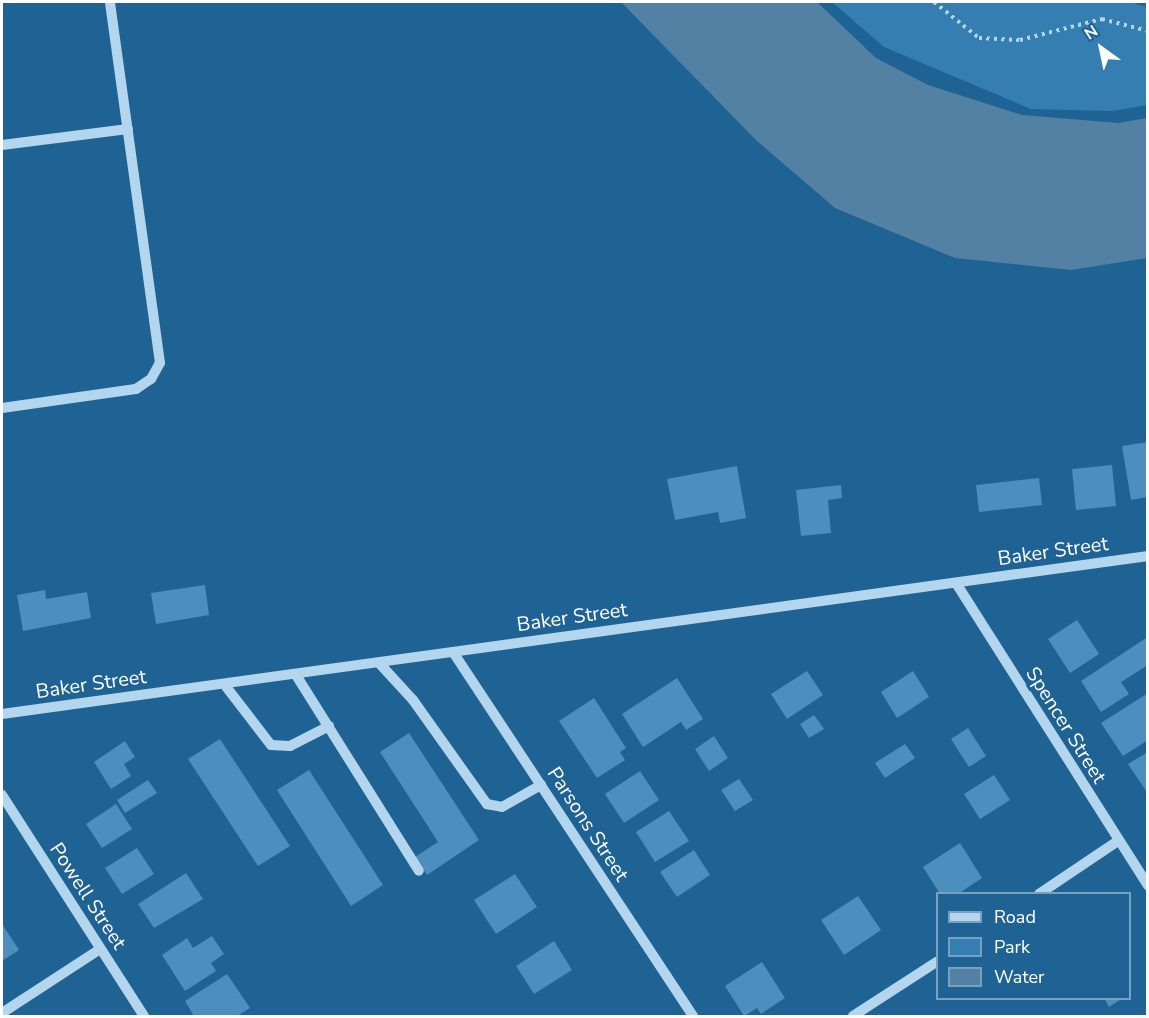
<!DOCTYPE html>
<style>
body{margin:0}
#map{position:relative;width:1149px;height:1018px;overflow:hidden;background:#1f6395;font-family:"Nunito Sans",sans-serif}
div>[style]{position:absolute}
.green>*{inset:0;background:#347eb2}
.water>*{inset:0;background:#5381a3}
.building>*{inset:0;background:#4c8ebd}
.path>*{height:4px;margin-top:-2px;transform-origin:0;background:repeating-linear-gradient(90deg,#b3d6ee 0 3px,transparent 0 7.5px)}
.minor>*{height:10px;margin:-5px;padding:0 5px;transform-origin:5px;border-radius:5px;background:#b3d6ee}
span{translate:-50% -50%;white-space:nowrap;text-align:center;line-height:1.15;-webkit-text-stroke:6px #1f6395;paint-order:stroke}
.street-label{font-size:20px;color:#fff}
.frame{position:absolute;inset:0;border:3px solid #fff;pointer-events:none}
.legend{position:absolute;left:936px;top:892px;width:195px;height:108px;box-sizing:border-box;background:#1f6395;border:2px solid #79a1bf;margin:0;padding:8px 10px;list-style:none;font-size:18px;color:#fff}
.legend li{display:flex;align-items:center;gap:12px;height:30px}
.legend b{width:30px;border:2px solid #79a1bf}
.north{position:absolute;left:1071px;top:18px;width:60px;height:60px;-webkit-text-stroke:4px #1f6395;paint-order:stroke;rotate:327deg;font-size:16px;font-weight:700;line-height:24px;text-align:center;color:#fff}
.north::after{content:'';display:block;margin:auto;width:21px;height:27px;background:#fff;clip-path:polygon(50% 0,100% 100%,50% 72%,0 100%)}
</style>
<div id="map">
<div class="green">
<div style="clip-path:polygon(832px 2px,1130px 2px,1147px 7px,1147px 105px,1112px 111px,1031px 109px,884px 47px)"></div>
</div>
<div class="water">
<div style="clip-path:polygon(621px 2px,817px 2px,876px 58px,928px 85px,1022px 115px,1119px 123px,1147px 118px,1147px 258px,1071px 270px,955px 258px,835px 208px,756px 140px)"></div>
</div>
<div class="building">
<div style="clip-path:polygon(1148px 442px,1148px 497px,1131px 500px,1122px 446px)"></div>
<div style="clip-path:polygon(1112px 465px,1116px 506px,1076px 510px,1072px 469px)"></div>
<div style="clip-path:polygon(737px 466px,746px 518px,720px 523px,718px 512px,675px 520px,667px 479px)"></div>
<div style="clip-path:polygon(1039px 478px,1042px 505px,979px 512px,976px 485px)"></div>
<div style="clip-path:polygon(841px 485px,842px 498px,828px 500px,831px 533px,801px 536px,796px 490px)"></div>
<div style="clip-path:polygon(205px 585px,209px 615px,156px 624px,151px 593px)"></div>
<div style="clip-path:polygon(45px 590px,46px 599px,87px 592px,91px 618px,23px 631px,17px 595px)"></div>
<div style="clip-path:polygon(1077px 620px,1099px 654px,1070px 673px,1048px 639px)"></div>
<div style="clip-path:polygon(1146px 638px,1148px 665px,1121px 682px,1129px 694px,1101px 712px,1081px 681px)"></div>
<div style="clip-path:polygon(807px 671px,823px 695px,787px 719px,771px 694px)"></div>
<div style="clip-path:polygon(913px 671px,929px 697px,897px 718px,881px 692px)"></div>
<div style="clip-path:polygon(677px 678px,703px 719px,686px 730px,681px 722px,643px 747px,622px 714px)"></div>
<div style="clip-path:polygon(1148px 693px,1148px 740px,1123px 756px,1101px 723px)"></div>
<div style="clip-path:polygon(594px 698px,626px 748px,620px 752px,625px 760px,597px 778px,559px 721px)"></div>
<div style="clip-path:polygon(814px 715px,824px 729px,809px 738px,800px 724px)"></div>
<div style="clip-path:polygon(968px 728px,986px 756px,969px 767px,951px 739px)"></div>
<div style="clip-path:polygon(409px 733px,479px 840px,427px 875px,415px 857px,438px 842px,380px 752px)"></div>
<div style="clip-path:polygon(714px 736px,728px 758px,709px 771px,695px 749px)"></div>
<div style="clip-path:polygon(220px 739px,290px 846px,258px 866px,188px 759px)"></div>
<div style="clip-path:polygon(125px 741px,135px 757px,124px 764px,131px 776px,111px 789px,94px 762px)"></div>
<div style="clip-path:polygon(905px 744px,915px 758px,885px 778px,875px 763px)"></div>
<div style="clip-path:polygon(1148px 752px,1148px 794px,1128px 764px)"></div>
<div style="clip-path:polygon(309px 770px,383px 885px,351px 906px,277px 790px)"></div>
<div style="clip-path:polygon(640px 771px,659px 800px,624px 823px,605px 794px)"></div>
<div style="clip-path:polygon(994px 775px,1010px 800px,980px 819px,964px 794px)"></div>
<div style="clip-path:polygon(739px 779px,753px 800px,735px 811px,721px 790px)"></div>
<div style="clip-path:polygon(148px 780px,157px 793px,125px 813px,117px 800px)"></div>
<div style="clip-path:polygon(116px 804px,132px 829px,102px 848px,86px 824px)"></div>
<div style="clip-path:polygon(669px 811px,689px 841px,655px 862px,636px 832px)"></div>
<div style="clip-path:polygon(960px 843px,982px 878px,958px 894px,940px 894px,923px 867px)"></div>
<div style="clip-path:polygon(137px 848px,154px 874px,122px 894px,105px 868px)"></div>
<div style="clip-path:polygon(694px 850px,710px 875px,677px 897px,660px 872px)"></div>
<div style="clip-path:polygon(186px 873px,203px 899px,154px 928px,138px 904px)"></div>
<div style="clip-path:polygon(515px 874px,537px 907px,496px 934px,474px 900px)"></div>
<div style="clip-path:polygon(858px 896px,881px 930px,844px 955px,821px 920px)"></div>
<div style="clip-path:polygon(2px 924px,19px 950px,2px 961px)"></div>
<div style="clip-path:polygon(212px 936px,224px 954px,211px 963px,216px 971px,185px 991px,162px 955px,187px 938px,193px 948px)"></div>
<div style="clip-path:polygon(554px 941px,572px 970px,534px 994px,516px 966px)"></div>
<div style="clip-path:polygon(762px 962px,785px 998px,761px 1014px,757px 1008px,744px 1016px,725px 986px)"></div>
<div style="clip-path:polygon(227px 974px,250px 1008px,237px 1016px,194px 1016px,185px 1001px)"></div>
<div style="clip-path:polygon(1104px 998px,1123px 998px,1109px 1007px)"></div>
</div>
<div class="path">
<div style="left:934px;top:2px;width:58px;rotate:38.7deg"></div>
<div style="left:979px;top:38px;width:41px;rotate:2.8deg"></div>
<div style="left:1020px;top:40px;width:85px;rotate:-14.4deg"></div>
<div style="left:1102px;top:19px;width:48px;rotate:14.6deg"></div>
</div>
<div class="minor">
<div style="left:2px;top:145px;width:127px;rotate:-7.2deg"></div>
<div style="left:2px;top:408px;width:135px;rotate:-8.1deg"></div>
<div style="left:136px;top:389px;width:18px;rotate:-34deg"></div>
<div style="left:151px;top:379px;width:18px;rotate:-61deg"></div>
<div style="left:160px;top:363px;width:364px;rotate:-97.9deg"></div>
<div style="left:956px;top:583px;width:358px;rotate:57.6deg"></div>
<div style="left:453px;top:652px;width:436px;rotate:56.6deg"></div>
<div style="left:380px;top:664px;width:49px;rotate:47.5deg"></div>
<div style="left:413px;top:700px;width:128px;rotate:54.6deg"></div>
<div style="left:487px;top:804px;width:15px;rotate:11deg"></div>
<div style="left:502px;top:807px;width:45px;rotate:-29.4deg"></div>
<div style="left:296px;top:675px;width:231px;rotate:57.9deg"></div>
<div style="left:224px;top:684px;width:77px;rotate:52.4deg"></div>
<div style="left:271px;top:745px;width:19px;rotate:3deg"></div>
<div style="left:290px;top:746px;width:44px;rotate:-27.1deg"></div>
<div style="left:2px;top:714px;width:1157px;rotate:-7.85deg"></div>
<div style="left:2px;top:795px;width:263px;rotate:57.3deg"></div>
<div style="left:1039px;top:894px;width:95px;rotate:-33.9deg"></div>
<div style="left:2px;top:1013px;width:117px;rotate:-33.1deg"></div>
<div style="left:853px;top:1016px;width:101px;rotate:-32.9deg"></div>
</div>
<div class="street-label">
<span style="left:1053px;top:551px;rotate:-8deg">Baker Street</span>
<span style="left:572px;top:617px;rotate:-8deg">Baker Street</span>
<span style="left:91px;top:684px;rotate:-8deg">Baker Street</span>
<span style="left:1066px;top:725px;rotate:58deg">Spencer Street</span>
<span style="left:588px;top:824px;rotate:57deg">Parsons Street</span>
<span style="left:88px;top:896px;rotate:57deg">Powell Street</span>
</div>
<div class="frame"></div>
<ul class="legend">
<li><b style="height:8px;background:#b3d6ee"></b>Road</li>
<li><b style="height:16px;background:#347eb2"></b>Park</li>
<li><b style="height:16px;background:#5381a3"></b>Water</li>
</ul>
<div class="north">N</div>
</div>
